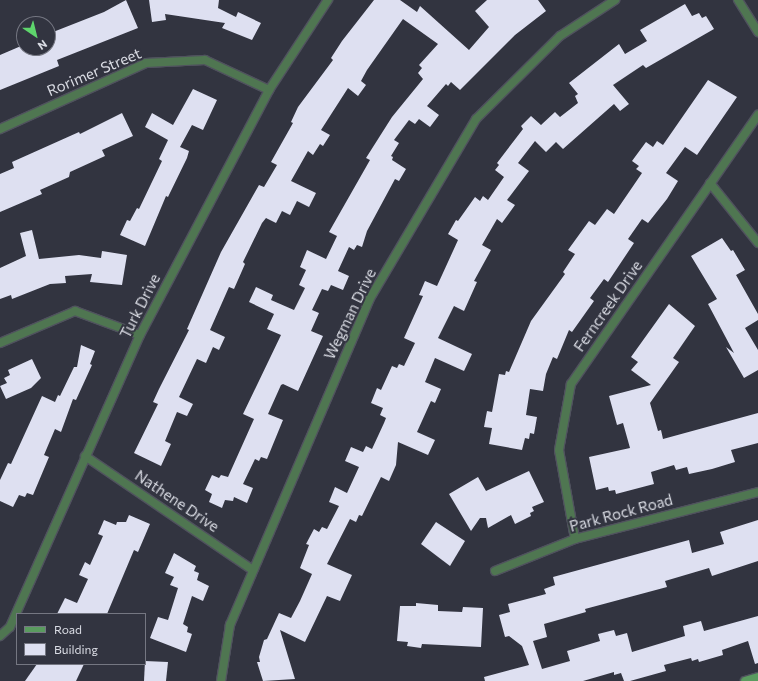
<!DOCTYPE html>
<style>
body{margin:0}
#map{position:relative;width:758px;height:681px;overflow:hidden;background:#323440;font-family:Commissioner,sans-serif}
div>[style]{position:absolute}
.building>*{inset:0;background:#dee0f1}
.roads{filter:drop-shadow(1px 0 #50525e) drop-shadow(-1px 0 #50525e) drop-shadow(0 1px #50525e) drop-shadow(0 -1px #50525e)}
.street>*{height:8px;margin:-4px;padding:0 4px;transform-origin:4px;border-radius:4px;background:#4f7651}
.secondary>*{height:8px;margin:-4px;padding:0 4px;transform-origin:4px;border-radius:4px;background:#5a9b5f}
span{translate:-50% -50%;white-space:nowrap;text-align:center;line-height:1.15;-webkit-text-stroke:4px #323440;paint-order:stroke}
.street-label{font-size:15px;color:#dadce4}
.legend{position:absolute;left:16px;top:613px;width:130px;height:52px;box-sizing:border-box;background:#323440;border:1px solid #757782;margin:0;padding:5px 7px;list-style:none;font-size:12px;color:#dadce4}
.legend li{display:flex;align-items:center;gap:8px;height:20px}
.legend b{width:20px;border:1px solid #757782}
.north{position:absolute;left:16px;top:16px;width:40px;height:40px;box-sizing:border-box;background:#323440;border:1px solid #757782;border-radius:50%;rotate:145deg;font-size:11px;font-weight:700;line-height:16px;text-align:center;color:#dadce4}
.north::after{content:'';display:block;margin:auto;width:14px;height:18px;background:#5ed56c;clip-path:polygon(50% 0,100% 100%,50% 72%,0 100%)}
</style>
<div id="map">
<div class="building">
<div style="clip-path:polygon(126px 0,138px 28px,57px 60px,59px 66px,0 90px,0 55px,21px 46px,22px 48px,48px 48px,48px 34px,104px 12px)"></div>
<div style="clip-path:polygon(149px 0,219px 0,218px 8px,236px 17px,238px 12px,261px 23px,252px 40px,222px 28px,225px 23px,165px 14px,166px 20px,152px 22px)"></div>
<div style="clip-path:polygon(374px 0,400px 0,417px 12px,420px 6px,469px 50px,489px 27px,475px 11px,487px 0,538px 0,546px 11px,515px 35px,460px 90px,451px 82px,448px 86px,446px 84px,427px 106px,439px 115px,430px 127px,419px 119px,415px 124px,409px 120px,394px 140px,399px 143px,391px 156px,393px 157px,392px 160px,406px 169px,399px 181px,395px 179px,367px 231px,362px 247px,357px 245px,354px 250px,349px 247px,338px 271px,349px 276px,343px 290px,331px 285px,328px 291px,322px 289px,312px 310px,319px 313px,311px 331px,323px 336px,298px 391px,283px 384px,281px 385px,268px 414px,283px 420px,267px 459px,261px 457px,259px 461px,255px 459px,243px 484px,253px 488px,247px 503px,234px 497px,233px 501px,225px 500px,222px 508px,209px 502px,212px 494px,205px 490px,212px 475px,219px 478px,221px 475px,228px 477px,254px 419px,243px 414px,281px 335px,267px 329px,274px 314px,249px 302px,256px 287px,273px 295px,271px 300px,294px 310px,305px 288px,299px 285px,306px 270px,300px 267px,307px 250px,326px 259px,337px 236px,329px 232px,370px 160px,366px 158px,392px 117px,423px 79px,418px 73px,422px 68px,419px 65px,438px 44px,403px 19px,367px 70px,361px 81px,366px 85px,358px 96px,348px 88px,321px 130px,330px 135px,323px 146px,320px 144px,313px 155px,308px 151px,291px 181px,316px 193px,309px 207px,297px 201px,290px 215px,282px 211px,276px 223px,266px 218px,262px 223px,243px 262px,245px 264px,234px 289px,229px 287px,210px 330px,225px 337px,219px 350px,213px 347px,206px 363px,197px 359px,179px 397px,193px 404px,187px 416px,177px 412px,165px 441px,171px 444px,161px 466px,134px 453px,158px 404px,153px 402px,159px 389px,189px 330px,187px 329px,221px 252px,259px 185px,264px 187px,277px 165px,271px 162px,293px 123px,291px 122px,298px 107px,333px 60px,331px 58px,342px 41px)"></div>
<div style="clip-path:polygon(685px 4px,692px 16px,699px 13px,702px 18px,706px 16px,714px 29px,646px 68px,643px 65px,613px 85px,629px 104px,620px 111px,614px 104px,563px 149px,556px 142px,546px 152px,535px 141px,518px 163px,529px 171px,507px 200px,515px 205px,502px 223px,497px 219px,482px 245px,491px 250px,474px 281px,477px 282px,464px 311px,454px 306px,438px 338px,472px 354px,464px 371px,435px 358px,425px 382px,441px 389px,435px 403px,431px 401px,417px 432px,435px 440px,428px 455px,398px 442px,396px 465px,389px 481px,381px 477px,362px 516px,359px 515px,356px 522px,350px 519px,327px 564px,352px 575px,340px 601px,327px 596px,305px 642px,280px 630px,295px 679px,263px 681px,257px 662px,260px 662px,259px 657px,264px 640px,267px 639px,279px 613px,291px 618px,300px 601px,312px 574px,300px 568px,309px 545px,306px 544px,314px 529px,319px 532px,322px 527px,327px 529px,339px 506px,329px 502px,335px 487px,347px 493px,359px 467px,345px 461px,351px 447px,363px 452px,366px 446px,372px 449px,384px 423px,386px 418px,380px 415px,383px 408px,371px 403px,377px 388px,381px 390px,392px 366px,397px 368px,399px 364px,404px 366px,415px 343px,404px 338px,423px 296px,419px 295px,425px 281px,437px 286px,453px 251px,458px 240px,448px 234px,456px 220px,458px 221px,475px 197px,480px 201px,483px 196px,488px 200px,504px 177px,495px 170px,499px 165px,497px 163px,523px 129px,521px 126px,531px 116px,541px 125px,555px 112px,560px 117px,578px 103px,575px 96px,578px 94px,569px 83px,619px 44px,625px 54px,647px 41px,640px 30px)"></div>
<div style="clip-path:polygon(708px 80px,737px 97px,697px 155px,685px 147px,666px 173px,678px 181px,667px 199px,648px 223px,642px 219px,628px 239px,634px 243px,608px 282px,604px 279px,590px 298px,594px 301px,572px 332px,569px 330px,557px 359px,553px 357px,546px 374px,543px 391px,530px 389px,526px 415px,537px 417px,534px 434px,530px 433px,529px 439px,525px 438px,522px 450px,489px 444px,492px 428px,484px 427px,487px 411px,492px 412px,499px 374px,505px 375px,506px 371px,509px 372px,531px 321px,565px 274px,563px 272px,575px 254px,568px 250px,589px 221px,595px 225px,607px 209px,614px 214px,642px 173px,636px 169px,639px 166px,632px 161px,646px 142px,653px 147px,657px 141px,663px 145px)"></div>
<div style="clip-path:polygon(193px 89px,217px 100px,203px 130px,192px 125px,180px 147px,189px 151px,187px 158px,168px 197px,166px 196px,145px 246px,120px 235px,127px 220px,130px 221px,137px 208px,139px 209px,162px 161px,159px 159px,168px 140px,145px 127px,152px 113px,173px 125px)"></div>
<div style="clip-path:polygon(122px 113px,133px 136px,102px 150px,105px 156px,70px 172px,69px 177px,40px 190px,42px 194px,0 212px,0 174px,14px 168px,12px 162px,79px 132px,80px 134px)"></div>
<div style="clip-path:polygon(32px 230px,39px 259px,79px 255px,101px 258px,102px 251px,127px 255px,122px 285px,90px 282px,92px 274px,65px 276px,66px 283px,50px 284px,12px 299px,11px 295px,0 299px,0 268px,26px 256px,20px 233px)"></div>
<div style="clip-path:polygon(722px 238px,731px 251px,733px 250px,745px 270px,736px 275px,758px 314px,758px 320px,745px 328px,758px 350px,758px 370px,744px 378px,726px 347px,734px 353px,708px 304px,717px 299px,691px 256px)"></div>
<div style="clip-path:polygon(669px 304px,695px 326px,673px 358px,679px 362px,650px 403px,658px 431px,661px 430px,663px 439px,758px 413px,758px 443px,731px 450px,735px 462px,712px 469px,689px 474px,687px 467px,676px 470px,674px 465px,651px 472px,654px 484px,616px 494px,615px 490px,609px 491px,608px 487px,596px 490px,589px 457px,630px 448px,623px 423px,617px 425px,609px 396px,651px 385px,631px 370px,638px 362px,631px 357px)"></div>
<div style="clip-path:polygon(81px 345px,95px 351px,90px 364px,92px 365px,76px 400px,73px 399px,61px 432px,55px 429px,44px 455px,49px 457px,33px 495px,27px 493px,25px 497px,19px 495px,13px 507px,0 501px,0 480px,8px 463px,11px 464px,42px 396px,55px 402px,58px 395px,60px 396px,74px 367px,77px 367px)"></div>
<div style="clip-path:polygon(32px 359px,41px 378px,31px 388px,6px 399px,0 386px,7px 383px,4px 378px,10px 375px,8px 370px)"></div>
<div style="clip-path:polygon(529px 471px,544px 502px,532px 507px,534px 511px,530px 513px,531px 516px,515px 524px,511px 515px,488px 528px,486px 518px,480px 518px,471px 531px,449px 494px,478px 477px,486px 491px)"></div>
<div style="clip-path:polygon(129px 515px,150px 524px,138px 552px,134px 550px,107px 614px,57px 614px,65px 598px,77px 603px,88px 579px,79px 575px,85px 562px,90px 565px,103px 536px,98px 534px,104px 520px,116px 525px,117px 522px,126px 522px)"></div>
<div style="clip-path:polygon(758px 520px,758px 561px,712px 576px,709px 568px,665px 581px,667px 587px,585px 609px,586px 612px,544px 624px,547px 637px,533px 641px,542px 669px,570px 661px,567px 651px,600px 641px,598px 634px,614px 630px,616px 636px,627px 633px,632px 652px,685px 636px,683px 626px,701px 621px,704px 631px,758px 616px,758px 663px,755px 664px,748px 641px,722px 650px,723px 655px,699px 662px,698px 659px,692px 661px,691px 658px,664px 665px,666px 671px,630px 681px,624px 681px,621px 673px,614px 675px,614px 672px,583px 681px,485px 681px,484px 677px,529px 665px,522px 646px,509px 636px,505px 637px,499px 615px,510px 612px,508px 604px,546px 594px,544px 589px,555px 585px,553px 577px,689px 540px,692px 553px,724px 544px,720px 532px)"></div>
<div style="clip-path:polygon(436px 522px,465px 541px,450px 566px,421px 544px)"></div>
<div style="clip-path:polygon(174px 553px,196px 566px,194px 571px,199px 573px,197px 580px,209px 586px,203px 601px,192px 596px,183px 624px,188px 627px,187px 632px,192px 634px,186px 652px,150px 638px,158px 617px,168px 620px,178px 588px,170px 585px,174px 577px,165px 573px)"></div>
<div style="clip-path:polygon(416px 603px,438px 605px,438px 611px,462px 612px,463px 607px,483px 608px,481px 647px,422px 644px,421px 648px,407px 646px,408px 642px,397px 641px,400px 606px,416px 606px)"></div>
<div style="clip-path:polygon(145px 661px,168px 662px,166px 681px,144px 681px)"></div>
<div style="clip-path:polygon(37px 664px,84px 664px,76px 681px,25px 681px)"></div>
</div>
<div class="roads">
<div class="street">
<div style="left:738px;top:0;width:38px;rotate:58deg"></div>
<div style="left:0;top:129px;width:160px;rotate:-24.3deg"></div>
<div style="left:146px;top:63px;width:59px;rotate:-2.9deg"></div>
<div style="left:205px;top:60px;width:71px;rotate:25.1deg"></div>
<div style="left:710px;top:183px;width:77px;rotate:51.3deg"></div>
<div style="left:0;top:343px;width:82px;rotate:-23.1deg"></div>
<div style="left:75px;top:311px;width:69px;rotate:20.3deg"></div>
<div style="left:85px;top:456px;width:203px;rotate:34.2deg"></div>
<div style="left:575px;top:539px;width:90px;rotate:-100.2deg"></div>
<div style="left:559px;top:450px;width:67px;rotate:-79.7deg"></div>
<div style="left:571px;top:384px;width:328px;rotate:-55.2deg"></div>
<div style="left:495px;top:571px;width:86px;rotate:-21.8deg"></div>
<div style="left:575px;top:539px;width:189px;rotate:-14.4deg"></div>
<div style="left:0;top:636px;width:13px;rotate:-42deg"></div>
<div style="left:10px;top:627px;width:320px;rotate:-66deg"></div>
<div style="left:140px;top:335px;width:277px;rotate:-62.2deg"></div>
<div style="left:269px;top:90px;width:108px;rotate:-56.8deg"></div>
<div style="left:221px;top:681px;width:57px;rotate:-80.9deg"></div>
<div style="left:230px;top:625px;width:353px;rotate:-66.8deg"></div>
<div style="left:369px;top:300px;width:210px;rotate:-59.4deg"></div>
<div style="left:476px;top:119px;width:118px;rotate:-44.7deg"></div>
<div style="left:560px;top:36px;width:66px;rotate:-33.2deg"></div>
</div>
<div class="secondary">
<div style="left:745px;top:681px;width:14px;rotate:-17deg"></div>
</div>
</div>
<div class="street-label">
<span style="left:94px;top:72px;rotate:-23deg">Rorimer Street</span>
<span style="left:140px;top:306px;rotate:-63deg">Turk Drive</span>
<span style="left:608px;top:306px;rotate:-55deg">Ferncreek Drive</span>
<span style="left:350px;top:314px;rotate:-64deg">Wegman Drive</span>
<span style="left:177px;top:501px;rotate:34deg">Nathene Drive</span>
<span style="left:621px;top:513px;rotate:-15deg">Park Rock Road</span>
</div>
<ul class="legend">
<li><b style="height:5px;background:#5a9b5f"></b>Road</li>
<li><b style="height:11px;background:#dee0f1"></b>Building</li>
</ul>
<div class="north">N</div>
</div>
